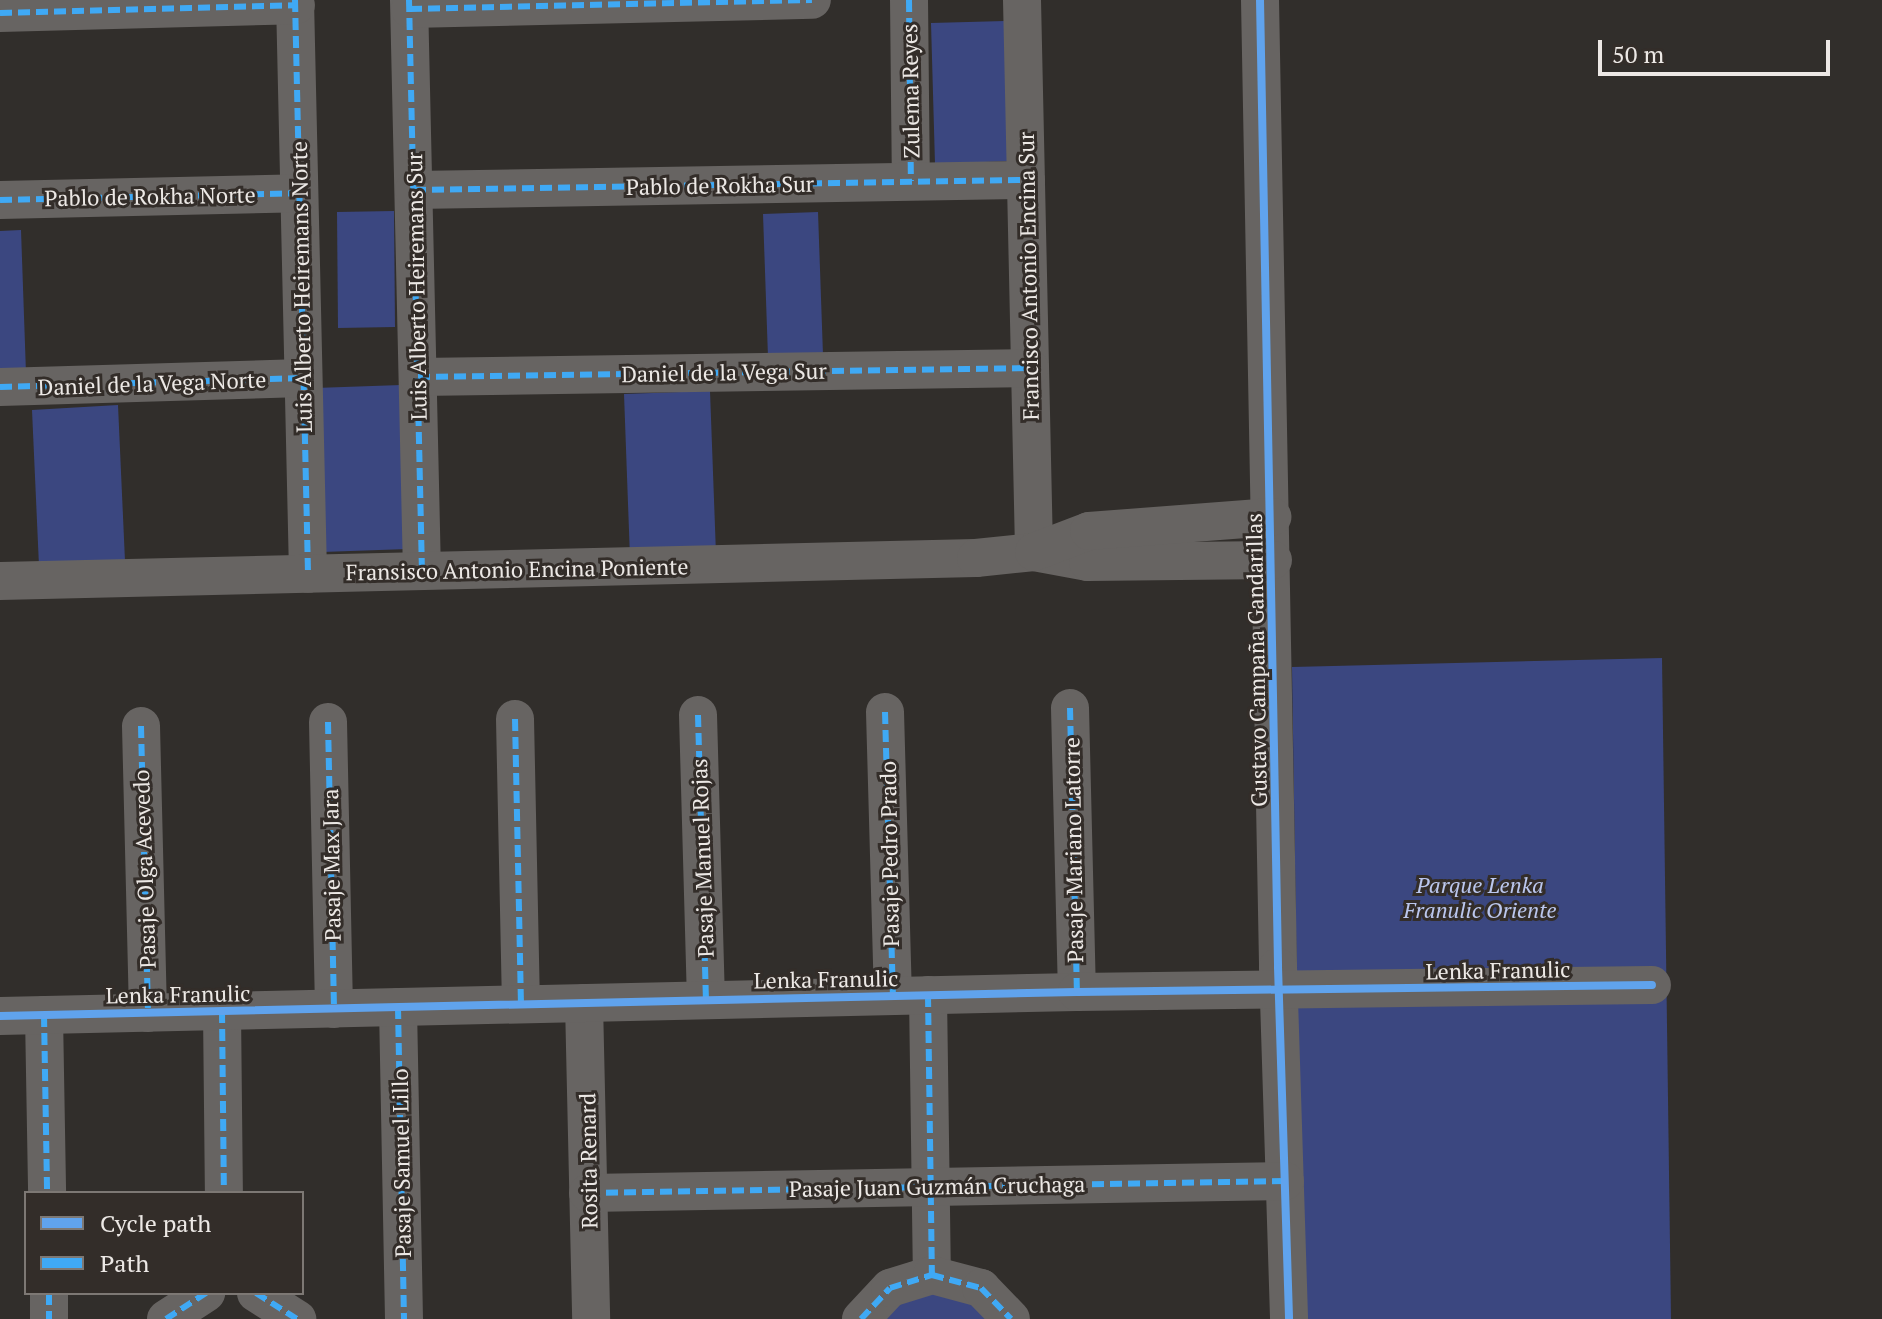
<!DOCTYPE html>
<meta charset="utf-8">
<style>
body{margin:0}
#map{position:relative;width:1882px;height:1319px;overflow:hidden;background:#312e2b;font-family:"PT Serif",serif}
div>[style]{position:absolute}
.green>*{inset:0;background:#3b4780}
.minor>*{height:38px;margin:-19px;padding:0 19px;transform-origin:19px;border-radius:19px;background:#676462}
.quiet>*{height:6px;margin-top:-3px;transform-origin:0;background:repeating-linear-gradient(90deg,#3fa9f5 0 12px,transparent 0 18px)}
.cycleway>*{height:8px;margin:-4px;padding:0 4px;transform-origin:4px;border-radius:4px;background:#60a3ed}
span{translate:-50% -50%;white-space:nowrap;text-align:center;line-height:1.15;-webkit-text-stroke:6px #332d29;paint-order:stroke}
.street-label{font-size:22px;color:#ece8e5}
.park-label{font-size:22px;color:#bbc7ee;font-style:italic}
.legend{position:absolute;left:24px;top:1191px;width:280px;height:104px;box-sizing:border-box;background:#332d29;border:2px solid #7d7874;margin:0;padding:10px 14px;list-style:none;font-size:24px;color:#ece8e5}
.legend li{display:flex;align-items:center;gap:16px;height:40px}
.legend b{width:40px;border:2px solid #7d7874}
.scale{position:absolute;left:1598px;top:40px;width:232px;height:36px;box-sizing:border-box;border:4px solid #ece8e5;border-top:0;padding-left:10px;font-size:24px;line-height:28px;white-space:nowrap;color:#ece8e5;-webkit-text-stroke:6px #332d29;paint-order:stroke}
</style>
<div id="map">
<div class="green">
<div style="clip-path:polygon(1005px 21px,1009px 161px,935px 164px,931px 23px)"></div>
<div style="clip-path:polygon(394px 211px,395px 327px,338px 328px,337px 212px)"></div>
<div style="clip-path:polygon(818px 212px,823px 355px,768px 357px,763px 214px)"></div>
<div style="clip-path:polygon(21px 230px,26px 373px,0 374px,0 231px)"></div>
<div style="clip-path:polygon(401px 385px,408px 549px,322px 552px,315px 388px)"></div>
<div style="clip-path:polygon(710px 391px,716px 554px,630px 558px,624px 394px)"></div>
<div style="clip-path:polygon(118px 405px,125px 561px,39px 566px,32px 410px)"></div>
<div style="clip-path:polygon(1662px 658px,1671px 1319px,1302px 1319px,1292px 667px)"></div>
<div style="clip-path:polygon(951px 1291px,992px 1319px,876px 1319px,903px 1295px)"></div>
</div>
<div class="minor">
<div style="left:295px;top:0;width:574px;rotate:88.7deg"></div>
<div style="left:409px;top:0;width:571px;rotate:88.7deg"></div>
<div style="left:909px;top:0;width:181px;rotate:89.4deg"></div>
<div style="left:1022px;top:0;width:552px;rotate:88.75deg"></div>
<div style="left:1260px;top:0;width:967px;rotate:88.93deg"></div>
<div style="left:1278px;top:967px;width:352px;rotate:88.2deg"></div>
<div style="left:410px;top:9px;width:402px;rotate:-1.3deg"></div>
<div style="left:0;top:13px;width:296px;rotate:-1.5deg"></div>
<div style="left:414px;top:190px;width:612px;rotate:-0.94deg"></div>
<div style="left:0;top:200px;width:299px;rotate:-1.3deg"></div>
<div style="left:418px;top:377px;width:612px;rotate:-0.84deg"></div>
<div style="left:0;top:387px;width:303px;rotate:-1.7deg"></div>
<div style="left:1034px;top:552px;width:55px;rotate:10.5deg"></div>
<div style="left:1088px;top:562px;width:185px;rotate:-0.6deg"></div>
<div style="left:0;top:581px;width:976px;rotate:-1.35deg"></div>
<div style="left:976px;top:558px;width:58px;rotate:-5.9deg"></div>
<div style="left:1034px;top:552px;width:59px;rotate:-20.9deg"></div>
<div style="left:1089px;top:531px;width:184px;rotate:-4.4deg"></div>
<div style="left:1070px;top:708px;width:284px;rotate:88.6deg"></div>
<div style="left:885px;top:712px;width:284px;rotate:88.4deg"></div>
<div style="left:698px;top:715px;width:285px;rotate:88.4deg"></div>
<div style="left:515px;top:719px;width:285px;rotate:88.8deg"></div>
<div style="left:328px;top:722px;width:287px;rotate:88.8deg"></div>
<div style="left:141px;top:726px;width:287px;rotate:88.6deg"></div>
<div style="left:928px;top:995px;width:280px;rotate:89.2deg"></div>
<div style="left:584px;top:1003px;width:316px;rotate:88.7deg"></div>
<div style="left:398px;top:1007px;width:312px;rotate:88.9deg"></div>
<div style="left:222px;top:1011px;width:182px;rotate:89.4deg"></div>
<div style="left:44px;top:1015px;width:178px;rotate:89deg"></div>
<div style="left:0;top:1016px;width:1077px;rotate:-1.28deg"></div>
<div style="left:1077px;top:992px;width:575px;rotate:-0.7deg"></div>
<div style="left:588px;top:1193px;width:697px;rotate:-0.99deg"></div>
<div style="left:49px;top:1293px;width:26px;rotate:90deg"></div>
<div style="left:256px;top:1293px;width:49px;rotate:32.4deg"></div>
<div style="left:166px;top:1319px;width:48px;rotate:-33deg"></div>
<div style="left:861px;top:1319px;width:42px;rotate:-46.9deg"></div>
<div style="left:890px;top:1288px;width:44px;rotate:-17.2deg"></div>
<div style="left:932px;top:1275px;width:51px;rotate:14.9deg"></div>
<div style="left:981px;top:1288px;width:43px;rotate:45.9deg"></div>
</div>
<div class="quiet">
<div style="left:295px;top:0;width:574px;rotate:88.7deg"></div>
<div style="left:409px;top:0;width:571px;rotate:88.7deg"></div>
<div style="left:909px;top:0;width:181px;rotate:89.4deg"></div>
<div style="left:410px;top:9px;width:402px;rotate:-1.3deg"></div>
<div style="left:0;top:13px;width:296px;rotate:-1.5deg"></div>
<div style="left:414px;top:190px;width:612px;rotate:-0.94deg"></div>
<div style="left:0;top:200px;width:299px;rotate:-1.3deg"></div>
<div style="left:418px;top:377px;width:612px;rotate:-0.84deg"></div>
<div style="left:0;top:387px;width:303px;rotate:-1.7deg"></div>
<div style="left:1070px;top:708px;width:284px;rotate:88.6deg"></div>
<div style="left:885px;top:712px;width:284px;rotate:88.4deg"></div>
<div style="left:698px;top:715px;width:285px;rotate:88.4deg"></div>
<div style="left:515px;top:719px;width:285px;rotate:88.8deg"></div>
<div style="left:328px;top:722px;width:287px;rotate:88.8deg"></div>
<div style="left:141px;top:726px;width:287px;rotate:88.6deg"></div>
<div style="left:928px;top:995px;width:280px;rotate:89.2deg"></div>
<div style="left:398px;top:1007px;width:312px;rotate:88.9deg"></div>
<div style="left:222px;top:1011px;width:182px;rotate:89.4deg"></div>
<div style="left:44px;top:1015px;width:178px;rotate:89deg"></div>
<div style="left:588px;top:1193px;width:697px;rotate:-0.99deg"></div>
<div style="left:49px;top:1293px;width:26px;rotate:90deg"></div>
<div style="left:256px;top:1293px;width:49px;rotate:32.4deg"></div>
<div style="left:166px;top:1319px;width:48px;rotate:-33deg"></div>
<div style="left:861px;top:1319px;width:42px;rotate:-46.9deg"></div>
<div style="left:890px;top:1288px;width:44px;rotate:-17.2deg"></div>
<div style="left:932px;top:1275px;width:51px;rotate:14.9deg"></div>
<div style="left:981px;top:1288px;width:43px;rotate:45.9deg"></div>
</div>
<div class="cycleway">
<div style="left:1260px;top:0;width:967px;rotate:88.93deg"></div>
<div style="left:1278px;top:967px;width:352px;rotate:88.2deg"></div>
<div style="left:0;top:1016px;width:1077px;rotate:-1.28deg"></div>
<div style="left:1077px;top:992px;width:575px;rotate:-0.7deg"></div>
</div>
<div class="street-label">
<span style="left:910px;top:91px;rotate:-91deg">Zulema Reyes</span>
<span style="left:720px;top:185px;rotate:-1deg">Pablo de Rokha Sur</span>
<span style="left:150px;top:196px;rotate:-1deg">Pablo de Rokha Norte</span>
<span style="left:1028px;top:276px;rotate:-91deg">Francisco Antonio Encina Sur</span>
<span style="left:416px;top:286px;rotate:-91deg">Luis Alberto Heiremans Sur</span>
<span style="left:301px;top:287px;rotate:-91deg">Luis Alberto Heiremans Norte</span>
<span style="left:724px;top:372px;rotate:-1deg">Daniel de la Vega Sur</span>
<span style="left:152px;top:383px;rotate:-2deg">Daniel de la Vega Norte</span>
<span style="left:517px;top:569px;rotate:-1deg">Fransisco Antonio Encina Poniente</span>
<span style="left:1256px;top:660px;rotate:-91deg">Gustavo Campaña Gandarillas</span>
<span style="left:1073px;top:850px;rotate:-91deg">Pasaje Mariano Latorre</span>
<span style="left:889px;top:854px;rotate:-91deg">Pasaje Pedro Prado</span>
<span style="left:702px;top:858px;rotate:-92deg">Pasaje Manuel Rojas</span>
<span style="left:331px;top:865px;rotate:-91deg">Pasaje Max Jara</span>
<span style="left:144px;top:869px;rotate:-92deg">Pasaje Olga Acevedo</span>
<span style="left:1498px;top:970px;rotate:-1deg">Lenka Franulic</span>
<span style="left:826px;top:979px;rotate:-1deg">Lenka Franulic</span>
<span style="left:178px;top:994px;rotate:-1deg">Lenka Franulic</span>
<span style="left:588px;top:1161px;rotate:-91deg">Rosita Renard</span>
<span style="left:401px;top:1163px;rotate:-91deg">Pasaje Samuel Lillo</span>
<span style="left:937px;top:1186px;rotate:-1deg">Pasaje Juan Guzmán Cruchaga</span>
</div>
<div class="park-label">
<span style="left:1480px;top:897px">Parque Lenka<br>Franulic Oriente</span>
</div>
<ul class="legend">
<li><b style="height:10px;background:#60a3ed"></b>Cycle path</li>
<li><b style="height:10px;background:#3fa9f5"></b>Path</li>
</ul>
<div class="scale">50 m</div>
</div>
